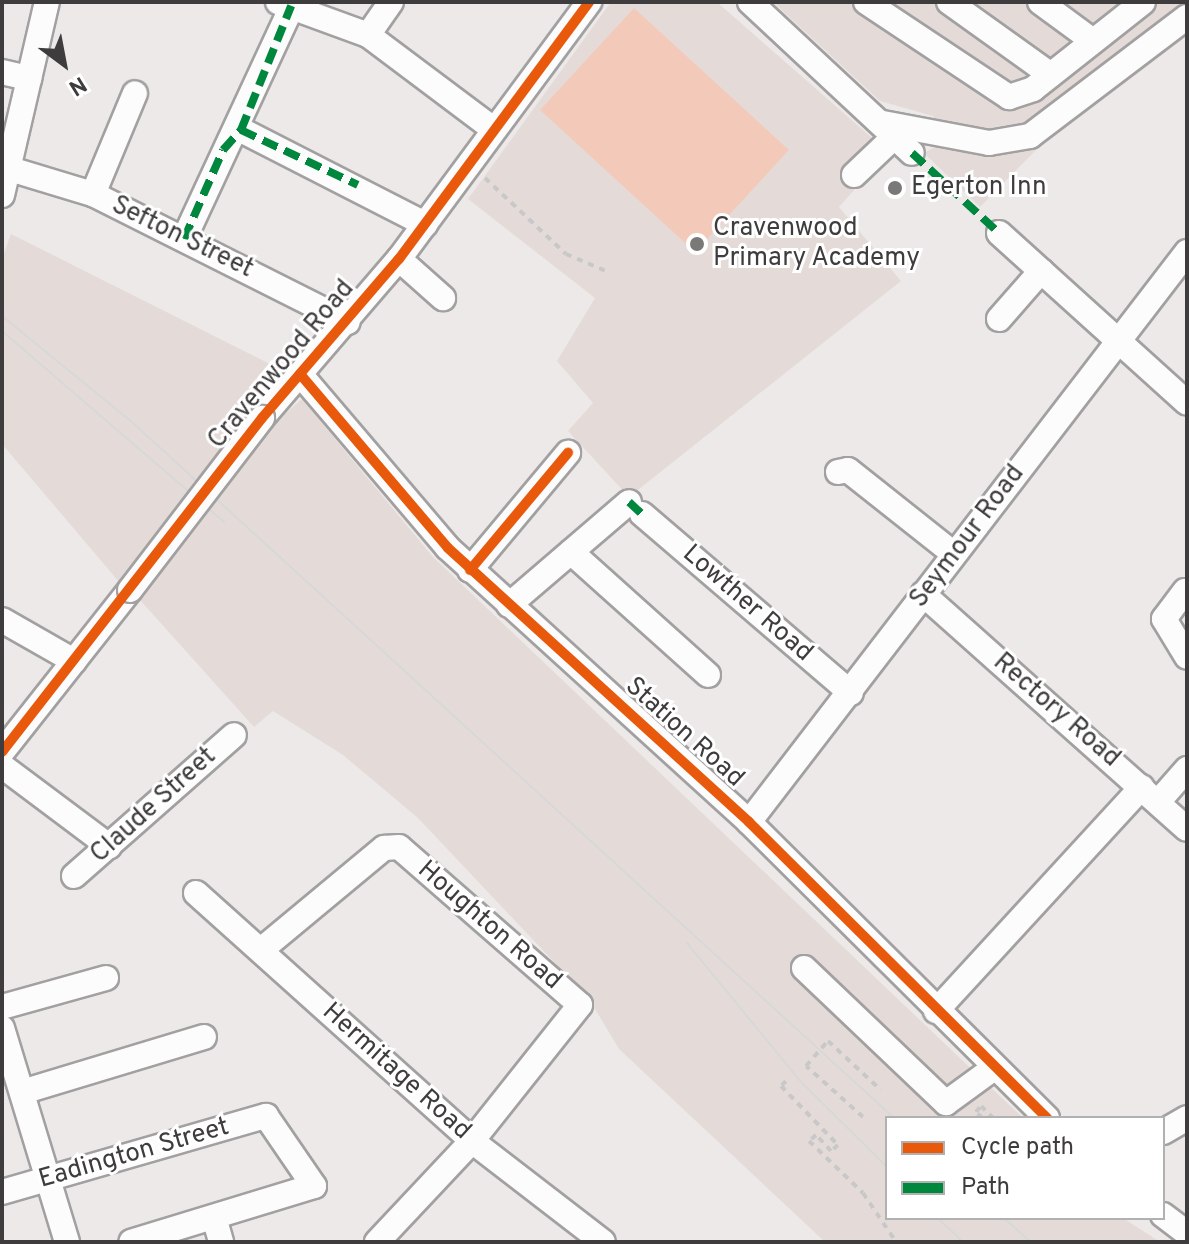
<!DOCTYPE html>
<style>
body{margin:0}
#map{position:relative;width:1189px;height:1244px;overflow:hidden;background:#ece9e8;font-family:Overpass,sans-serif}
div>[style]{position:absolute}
.built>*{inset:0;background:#e4dbd8}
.green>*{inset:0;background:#f3caba}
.path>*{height:4px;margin-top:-2px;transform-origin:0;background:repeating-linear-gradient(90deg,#c9c8c8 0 6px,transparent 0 12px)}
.roads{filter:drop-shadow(2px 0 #a2a0a0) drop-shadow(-2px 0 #a2a0a0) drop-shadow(0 2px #a2a0a0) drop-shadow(0 -2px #a2a0a0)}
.minor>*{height:24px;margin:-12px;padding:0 12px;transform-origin:12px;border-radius:12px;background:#fcfcfc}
.tram>*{height:2px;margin:-1px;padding:0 1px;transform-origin:1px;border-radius:1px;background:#d8d8d8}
.bridges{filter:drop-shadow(2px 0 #a2a0a0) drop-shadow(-2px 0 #a2a0a0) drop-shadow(0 2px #a2a0a0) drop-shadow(0 -2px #a2a0a0)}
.minor-bridge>*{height:24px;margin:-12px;padding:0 12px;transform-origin:12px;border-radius:12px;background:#fcfcfc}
.quiet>*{height:8px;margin-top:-4px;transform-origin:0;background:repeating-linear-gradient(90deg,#00873e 0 16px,transparent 0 24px)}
.cycleway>*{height:10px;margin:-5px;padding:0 5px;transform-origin:5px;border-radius:5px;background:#e8590c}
.dots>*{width:22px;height:22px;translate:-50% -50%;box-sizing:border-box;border:4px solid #fff;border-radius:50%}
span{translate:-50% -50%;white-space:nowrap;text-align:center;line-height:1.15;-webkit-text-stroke:6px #fff;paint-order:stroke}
.poi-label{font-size:26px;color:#3e3c3c}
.left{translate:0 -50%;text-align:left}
.street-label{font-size:26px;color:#3e3c3c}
.frame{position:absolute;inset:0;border:4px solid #3e3c3c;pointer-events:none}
.legend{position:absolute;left:885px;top:1116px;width:280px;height:104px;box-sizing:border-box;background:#fff;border:2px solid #b2b1b1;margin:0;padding:10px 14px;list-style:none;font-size:24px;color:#3e3c3c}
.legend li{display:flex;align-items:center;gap:16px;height:40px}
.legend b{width:40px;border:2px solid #b2b1b1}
.north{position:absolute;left:24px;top:24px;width:80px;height:80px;-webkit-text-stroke:6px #fff;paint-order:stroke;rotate:148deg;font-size:22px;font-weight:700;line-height:32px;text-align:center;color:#3e3c3c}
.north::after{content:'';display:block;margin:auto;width:28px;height:36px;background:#3e3c3c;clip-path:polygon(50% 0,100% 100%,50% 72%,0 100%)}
</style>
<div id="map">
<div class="built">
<div style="clip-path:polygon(611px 2px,717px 2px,888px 152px,839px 207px,901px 281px,629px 497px,568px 431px,593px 403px,557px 361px,595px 298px,468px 199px)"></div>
<div style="clip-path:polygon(773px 2px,1187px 2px,1187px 36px,1035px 151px,980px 207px,924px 153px,940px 144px,933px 116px,880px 101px)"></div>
<div style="clip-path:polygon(11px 234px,282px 370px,120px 583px,2px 444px,2px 259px)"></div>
<div style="clip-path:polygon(302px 399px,433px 557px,1023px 1118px,887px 1118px,887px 1218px,1123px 1218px,1160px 1242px,825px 1242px,619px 1049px,589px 999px,418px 818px,343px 755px,273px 711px,254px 727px,140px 600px,272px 425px)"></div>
</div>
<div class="green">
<div style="clip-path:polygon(634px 8px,789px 150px,695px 252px,540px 110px)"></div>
</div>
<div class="path">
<div style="left:485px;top:178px;width:111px;rotate:43.2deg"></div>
<div style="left:566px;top:254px;width:46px;rotate:23.2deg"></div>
<div style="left:786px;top:1081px;width:7px;rotate:135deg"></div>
<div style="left:781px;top:1086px;width:82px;rotate:46deg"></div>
<div style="left:838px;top:1145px;width:9px;rotate:139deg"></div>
<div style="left:831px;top:1151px;width:22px;rotate:-133deg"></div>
<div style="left:816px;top:1135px;width:9px;rotate:139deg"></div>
<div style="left:809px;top:1141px;width:75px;rotate:43.9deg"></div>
<div style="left:863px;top:1193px;width:59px;rotate:56deg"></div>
<div style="left:863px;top:1117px;width:76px;rotate:-138.2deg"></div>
<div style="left:806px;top:1066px;width:33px;rotate:-49deg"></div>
<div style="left:828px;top:1041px;width:72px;rotate:42.8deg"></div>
<div style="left:982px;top:1118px;width:8px;rotate:-135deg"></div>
<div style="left:976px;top:1112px;width:8px;rotate:-50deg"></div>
<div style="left:981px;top:1106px;width:17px;rotate:45deg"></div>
</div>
<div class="roads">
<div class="minor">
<div style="left:278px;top:2px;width:96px;rotate:20.1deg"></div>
<div style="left:368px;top:35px;width:156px;rotate:36.9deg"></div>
<div style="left:750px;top:2px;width:221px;rotate:43deg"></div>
<div style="left:866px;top:2px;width:172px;rotate:33.6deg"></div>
<div style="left:1009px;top:97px;width:25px;rotate:-18deg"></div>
<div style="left:1033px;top:89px;width:140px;rotate:-38.3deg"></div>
<div style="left:949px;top:2px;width:125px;rotate:35.6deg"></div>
<div style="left:1040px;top:2px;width:66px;rotate:36.3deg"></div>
<div style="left:368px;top:35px;width:40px;rotate:-55.1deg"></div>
<div style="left:2px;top:72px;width:28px;rotate:13deg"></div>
<div style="left:883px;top:123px;width:108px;rotate:10.7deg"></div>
<div style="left:989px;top:143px;width:42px;rotate:-9.7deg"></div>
<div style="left:1030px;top:136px;width:197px;rotate:-37.2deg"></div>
<div style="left:241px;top:130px;width:207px;rotate:27.1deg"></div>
<div style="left:10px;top:169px;width:87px;rotate:16.8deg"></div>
<div style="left:93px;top:194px;width:285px;rotate:26.7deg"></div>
<div style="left:854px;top:175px;width:57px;rotate:-43.6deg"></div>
<div style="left:93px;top:194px;width:109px;rotate:-67.4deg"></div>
<div style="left:2px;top:195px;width:198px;rotate:-76.9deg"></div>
<div style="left:999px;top:233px;width:253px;rotate:42.1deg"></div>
<div style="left:184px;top:239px;width:261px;rotate:-65.1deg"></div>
<div style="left:399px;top:259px;width:59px;rotate:41.6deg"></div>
<div style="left:999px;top:319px;width:64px;rotate:-48.8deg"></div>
<div style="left:300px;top:374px;width:228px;rotate:49.6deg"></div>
<div style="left:448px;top:548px;width:407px;rotate:42.3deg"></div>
<div style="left:749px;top:822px;width:420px;rotate:44.8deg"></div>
<div style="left:262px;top:418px;width:210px;rotate:-49.3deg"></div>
<div style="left:399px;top:259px;width:320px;rotate:-53.5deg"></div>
<div style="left:838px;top:472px;width:10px;rotate:-11deg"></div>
<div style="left:848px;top:470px;width:135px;rotate:38.4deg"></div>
<div style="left:642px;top:514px;width:275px;rotate:40.6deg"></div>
<div style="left:571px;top:552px;width:184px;rotate:41.9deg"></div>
<div style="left:470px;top:570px;width:153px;rotate:-50.1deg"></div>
<div style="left:1185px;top:591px;width:35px;rotate:127deg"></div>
<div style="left:1164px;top:619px;width:44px;rotate:58.8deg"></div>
<div style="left:923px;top:594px;width:353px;rotate:41.7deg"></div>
<div style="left:509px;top:605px;width:158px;rotate:-40.6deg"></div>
<div style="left:2px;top:620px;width:83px;rotate:29.7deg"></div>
<div style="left:2px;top:752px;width:206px;rotate:-51.7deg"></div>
<div style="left:2px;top:766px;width:134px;rotate:36.8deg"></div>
<div style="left:1158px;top:802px;width:44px;rotate:-48.7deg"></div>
<div style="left:749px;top:822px;width:719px;rotate:-52.46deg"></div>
<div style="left:74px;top:876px;width:213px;rotate:-41.4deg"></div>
<div style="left:196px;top:893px;width:371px;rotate:41.9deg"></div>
<div style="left:472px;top:1141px;width:165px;rotate:37.6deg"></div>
<div style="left:261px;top:950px;width:160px;rotate:-39.7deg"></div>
<div style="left:384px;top:848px;width:15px;rotate:-4deg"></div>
<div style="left:399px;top:847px;width:240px;rotate:41.1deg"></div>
<div style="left:580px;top:1005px;width:174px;rotate:128.5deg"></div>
<div style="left:472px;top:1141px;width:139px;rotate:133.2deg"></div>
<div style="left:804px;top:968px;width:196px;rotate:43.6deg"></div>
<div style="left:946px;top:1103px;width:59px;rotate:-36.1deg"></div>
<div style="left:2px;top:1007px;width:108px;rotate:-15.6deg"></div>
<div style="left:936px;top:1011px;width:304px;rotate:-47.4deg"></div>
<div style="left:2px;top:1028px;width:224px;rotate:73.1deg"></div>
<div style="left:22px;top:1092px;width:190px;rotate:-16.8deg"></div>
<div style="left:1163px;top:1132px;width:28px;rotate:-30deg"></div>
<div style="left:2px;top:1192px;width:275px;rotate:-16.1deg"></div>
<div style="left:266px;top:1116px;width:85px;rotate:55.6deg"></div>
<div style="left:314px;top:1186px;width:191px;rotate:163deg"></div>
<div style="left:1163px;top:1215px;width:30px;rotate:37deg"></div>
<div style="left:214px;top:1217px;width:26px;rotate:74deg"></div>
</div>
</div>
<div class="tram">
<div style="left:2px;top:316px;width:169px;rotate:39.2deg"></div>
<div style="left:133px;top:423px;width:1031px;rotate:42.4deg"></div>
<div style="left:2px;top:331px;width:293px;rotate:40.7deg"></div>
<div style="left:687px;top:943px;width:180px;rotate:50.6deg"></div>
<div style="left:801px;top:1082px;width:121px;rotate:44.7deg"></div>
<div style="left:938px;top:1218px;width:35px;rotate:44deg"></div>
<div style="left:1004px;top:1218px;width:36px;rotate:42deg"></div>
</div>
<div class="bridges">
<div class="minor-bridge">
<div style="left:130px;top:590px;width:217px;rotate:-52.5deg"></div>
</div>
</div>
<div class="quiet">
<div style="left:241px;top:130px;width:129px;rotate:25.2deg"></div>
<div style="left:912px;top:153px;width:118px;rotate:42.6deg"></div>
<div style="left:184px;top:239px;width:97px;rotate:-66.3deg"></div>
<div style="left:223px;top:150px;width:27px;rotate:-48deg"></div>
<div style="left:241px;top:130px;width:134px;rotate:-68deg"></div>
<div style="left:629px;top:502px;width:18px;rotate:43deg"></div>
</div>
<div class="cycleway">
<div style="left:300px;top:374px;width:228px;rotate:49.6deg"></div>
<div style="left:448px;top:548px;width:407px;rotate:42.3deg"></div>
<div style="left:749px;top:822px;width:420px;rotate:44.8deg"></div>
<div style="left:470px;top:570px;width:153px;rotate:-50.1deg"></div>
<div style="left:2px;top:752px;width:423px;rotate:-52.1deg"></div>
<div style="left:262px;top:418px;width:210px;rotate:-49.3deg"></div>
<div style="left:399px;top:259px;width:320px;rotate:-53.5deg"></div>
</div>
<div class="dots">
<div style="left:895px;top:188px;background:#7b7978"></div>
<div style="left:697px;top:244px;background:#7b7978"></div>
</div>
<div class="poi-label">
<span class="left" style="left:911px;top:188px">Egerton Inn</span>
<span class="left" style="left:713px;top:244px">Cravenwood<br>Primary Academy</span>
</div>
<div class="street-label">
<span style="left:182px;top:238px;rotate:26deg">Sefton Street</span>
<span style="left:282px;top:365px;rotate:-50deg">Cravenwood Road</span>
<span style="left:968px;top:537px;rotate:-53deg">Seymour Road</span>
<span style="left:747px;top:604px;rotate:41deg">Lowther Road</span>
<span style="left:1056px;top:711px;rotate:41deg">Rectory Road</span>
<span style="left:684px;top:733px;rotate:42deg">Station Road</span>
<span style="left:154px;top:806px;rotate:-42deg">Claude Street</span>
<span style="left:489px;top:926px;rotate:41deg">Houghton Road</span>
<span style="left:396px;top:1072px;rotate:42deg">Hermitage Road</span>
<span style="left:134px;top:1154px;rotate:-16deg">Eadington Street</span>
</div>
<div class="frame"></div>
<ul class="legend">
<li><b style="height:10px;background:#e8590c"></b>Cycle path</li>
<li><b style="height:10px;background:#00873e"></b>Path</li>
</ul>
<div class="north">N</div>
</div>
